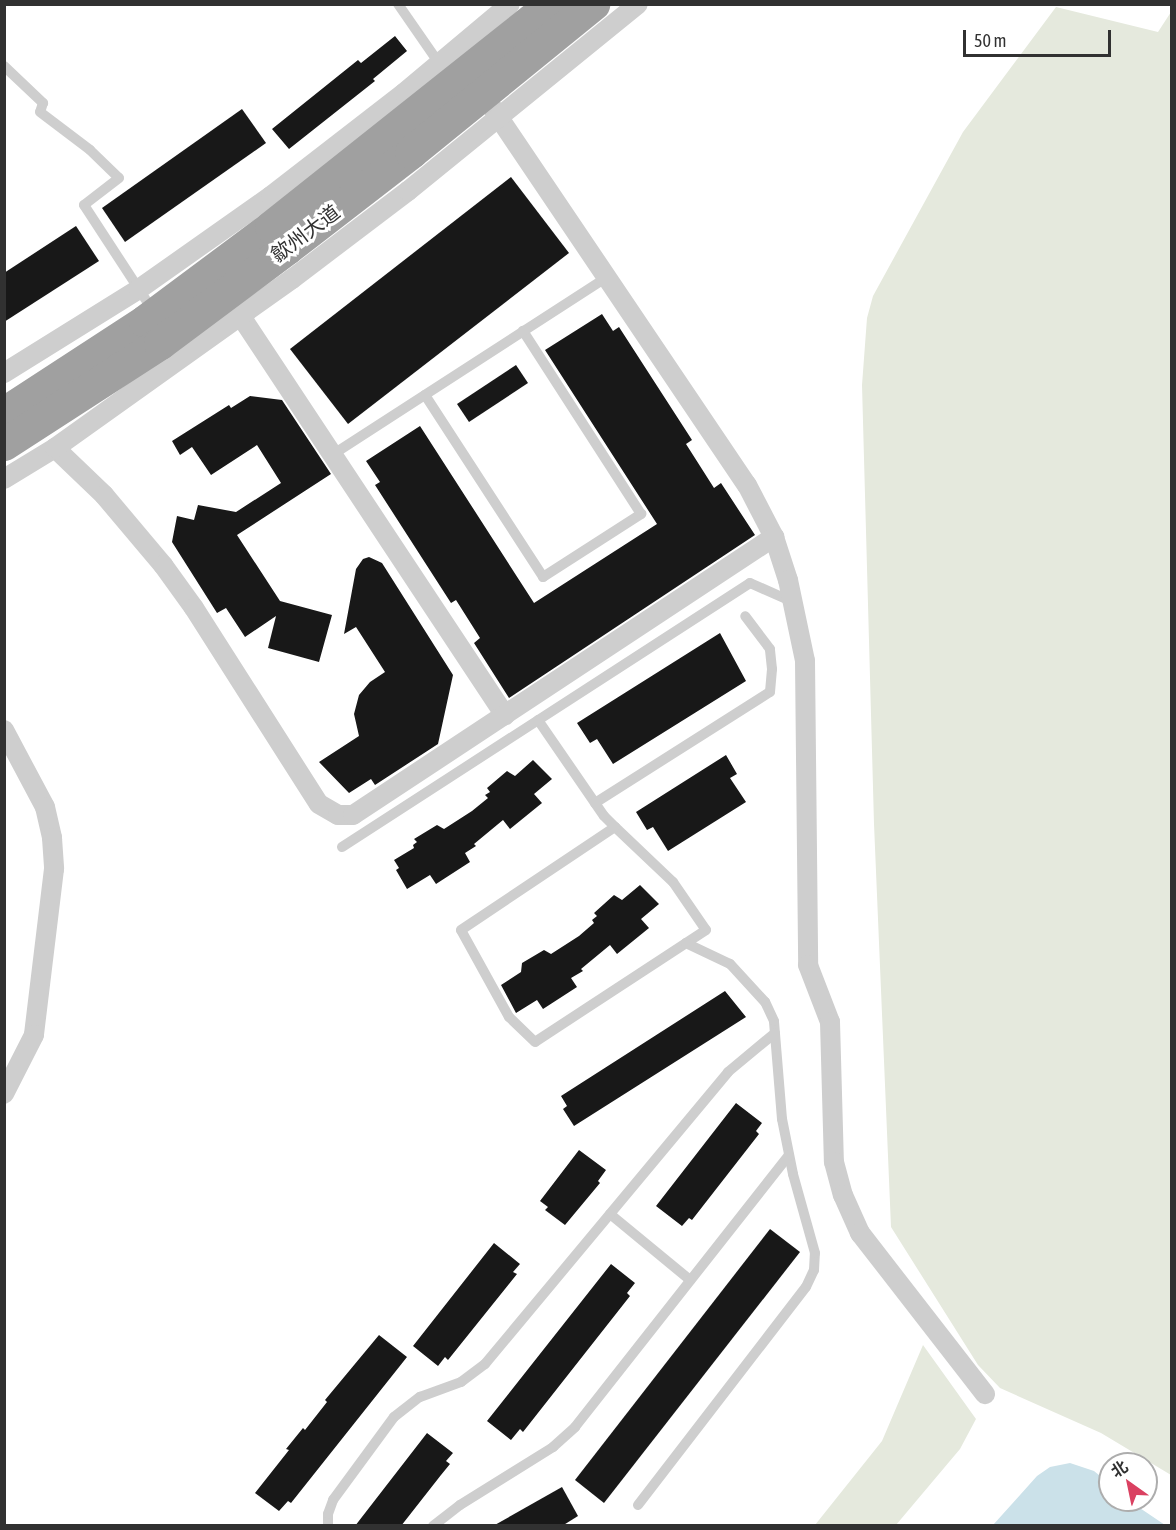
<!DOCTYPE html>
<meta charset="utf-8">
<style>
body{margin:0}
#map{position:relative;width:1176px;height:1530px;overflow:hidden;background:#fff;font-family:"Asap Condensed","Noto Sans SC",sans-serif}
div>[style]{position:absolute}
.green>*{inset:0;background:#e5e9dd}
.water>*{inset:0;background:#cbe1e9}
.building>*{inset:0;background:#181818}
.service>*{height:10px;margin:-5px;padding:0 5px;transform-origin:5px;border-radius:5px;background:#cecece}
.minor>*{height:20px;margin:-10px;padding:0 10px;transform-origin:10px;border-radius:10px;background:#cecece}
.trunk>*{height:33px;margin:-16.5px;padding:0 16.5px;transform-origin:16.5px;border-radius:16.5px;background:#a0a0a0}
span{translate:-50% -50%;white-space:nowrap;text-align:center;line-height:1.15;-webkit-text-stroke:6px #fff;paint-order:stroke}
.street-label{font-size:20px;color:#313131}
.frame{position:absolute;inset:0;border:6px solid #313131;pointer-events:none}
.north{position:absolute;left:1098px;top:1452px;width:60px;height:60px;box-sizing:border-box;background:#fff;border:2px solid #adadad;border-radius:50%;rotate:327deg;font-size:16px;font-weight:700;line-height:24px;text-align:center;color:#313131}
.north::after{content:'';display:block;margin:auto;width:21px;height:27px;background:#da4161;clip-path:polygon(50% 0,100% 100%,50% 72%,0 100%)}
.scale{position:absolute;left:963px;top:30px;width:148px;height:27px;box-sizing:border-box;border:3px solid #313131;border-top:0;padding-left:8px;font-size:18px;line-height:21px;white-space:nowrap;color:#313131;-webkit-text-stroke:4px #fff;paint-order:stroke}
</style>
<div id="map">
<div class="green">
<div style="clip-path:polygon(1056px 7px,1158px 32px,1171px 12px,1171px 1475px,1101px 1433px,1000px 1388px,978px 1365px,891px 1227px,874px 824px,862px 385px,867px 318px,873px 296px,963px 132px)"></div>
<div style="clip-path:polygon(923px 1345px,976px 1419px,960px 1449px,896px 1525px,815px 1525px,882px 1441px)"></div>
</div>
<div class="water">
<div style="clip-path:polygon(1070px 1463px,1094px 1471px,1110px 1484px,1110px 1500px,1128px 1500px,1165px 1525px,993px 1525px,1037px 1476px,1050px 1467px)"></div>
</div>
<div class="building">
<div style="clip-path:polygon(395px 36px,407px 51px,373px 79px,375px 81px,289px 149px,272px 129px,358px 60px,361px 63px)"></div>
<div style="clip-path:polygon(242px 109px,266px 143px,125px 242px,102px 208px)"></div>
<div style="clip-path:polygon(511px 177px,569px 253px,348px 424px,290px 349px)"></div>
<div style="clip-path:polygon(76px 226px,99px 261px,4px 322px,4px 273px)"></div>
<div style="clip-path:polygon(602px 314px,613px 331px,619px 327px,692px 440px,686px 444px,714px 488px,721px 483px,755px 535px,509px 698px,474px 643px,480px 638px,456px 600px,451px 603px,375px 485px,380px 482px,366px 461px,420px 426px,534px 603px,657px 524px,545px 350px)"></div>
<div style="clip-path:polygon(516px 365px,528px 383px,469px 422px,457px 404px)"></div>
<div style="clip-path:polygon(250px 396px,282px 400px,331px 474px,237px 535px,280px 601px,332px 615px,319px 662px,268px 648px,276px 616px,245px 637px,226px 608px,217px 613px,172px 542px,177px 516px,194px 520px,198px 505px,236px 512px,281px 483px,257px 445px,211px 475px,192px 447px,180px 455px,172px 441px,229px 405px,231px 408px)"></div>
<div style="clip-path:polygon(369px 557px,382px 563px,453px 675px,438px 744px,375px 785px,371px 779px,349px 793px,319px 762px,359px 736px,354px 714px,359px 695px,370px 682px,385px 672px,356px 627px,344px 634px,356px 569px,363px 559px)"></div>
<div style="clip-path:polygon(720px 633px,746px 681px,613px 764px,597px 739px,590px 743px,577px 723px)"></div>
<div style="clip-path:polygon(726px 755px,737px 774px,730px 778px,746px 802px,668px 851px,653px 827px,647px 830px,636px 812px)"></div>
<div style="clip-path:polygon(533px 760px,552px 779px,534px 794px,542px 803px,510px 829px,503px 820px,474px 844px,476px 846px,465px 853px,470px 862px,436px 884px,430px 875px,407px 889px,396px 870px,399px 868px,394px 860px,414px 848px,413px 845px,417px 842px,414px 839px,437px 825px,444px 829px,472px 811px,488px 798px,485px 795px,490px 792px,487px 788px,507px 771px,515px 776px)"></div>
<div style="clip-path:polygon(640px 885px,659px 904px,641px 919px,649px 928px,617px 954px,610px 945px,581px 969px,583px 971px,571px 978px,577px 987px,543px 1009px,537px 1000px,516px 1013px,501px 985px,521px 972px,522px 963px,544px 950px,551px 954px,579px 936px,594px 923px,592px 920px,597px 916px,594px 913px,614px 895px,622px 900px)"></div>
<div style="clip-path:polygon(725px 991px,746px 1017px,574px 1126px,563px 1109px,567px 1106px,561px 1096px)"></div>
<div style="clip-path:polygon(736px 1103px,762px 1123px,756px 1131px,759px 1134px,692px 1220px,689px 1218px,682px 1226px,656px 1206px)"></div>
<div style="clip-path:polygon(579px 1150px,606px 1170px,598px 1181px,600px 1183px,565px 1225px,545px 1210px,548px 1207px,540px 1201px)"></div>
<div style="clip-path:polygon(770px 1229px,800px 1252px,604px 1503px,575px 1480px)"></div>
<div style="clip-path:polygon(494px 1243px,520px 1264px,513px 1272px,517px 1274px,448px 1360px,445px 1357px,438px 1366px,413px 1346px)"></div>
<div style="clip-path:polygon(611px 1264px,635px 1283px,627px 1293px,630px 1296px,523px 1432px,520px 1429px,511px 1440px,487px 1421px)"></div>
<div style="clip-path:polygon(379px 1335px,407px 1357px,291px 1503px,288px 1501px,279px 1511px,255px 1493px,289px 1450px,286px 1449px,303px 1428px,305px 1430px,327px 1402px,325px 1400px)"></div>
<div style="clip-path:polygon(427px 1433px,453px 1453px,446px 1461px,450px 1464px,441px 1475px,401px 1526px,355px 1526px)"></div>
<div style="clip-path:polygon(562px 1487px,578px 1516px,562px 1526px,493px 1526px)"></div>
</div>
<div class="service">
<div style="left:398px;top:4px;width:75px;rotate:55.3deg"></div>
<div style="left:4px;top:66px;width:54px;rotate:43.5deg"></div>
<div style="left:43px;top:103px;width:9px;rotate:108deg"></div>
<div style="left:40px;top:112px;width:63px;rotate:37.2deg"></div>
<div style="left:90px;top:150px;width:40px;rotate:44deg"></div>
<div style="left:119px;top:178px;width:44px;rotate:142.4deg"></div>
<div style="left:84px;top:205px;width:126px;rotate:56.9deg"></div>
<div style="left:425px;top:395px;width:217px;rotate:57deg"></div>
<div style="left:543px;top:577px;width:117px;rotate:-32.7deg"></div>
<div style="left:641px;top:514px;width:218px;rotate:-122.8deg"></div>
<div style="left:332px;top:455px;width:328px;rotate:-32.9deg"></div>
<div style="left:538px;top:720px;width:116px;rotate:55.5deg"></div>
<div style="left:604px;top:816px;width:16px;rotate:45deg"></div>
<div style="left:615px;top:827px;width:80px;rotate:43.5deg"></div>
<div style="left:673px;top:882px;width:58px;rotate:55.5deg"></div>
<div style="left:706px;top:930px;width:204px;rotate:146.8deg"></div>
<div style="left:535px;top:1042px;width:36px;rotate:-136deg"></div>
<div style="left:509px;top:1017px;width:99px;rotate:-118.9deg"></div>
<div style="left:461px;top:930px;width:185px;rotate:-33.8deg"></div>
<div style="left:595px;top:803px;width:207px;rotate:-32.4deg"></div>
<div style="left:770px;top:692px;width:23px;rotate:-85deg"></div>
<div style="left:772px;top:669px;width:20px;rotate:-96deg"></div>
<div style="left:770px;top:649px;width:41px;rotate:-127.1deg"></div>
<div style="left:342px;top:847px;width:486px;rotate:-32.9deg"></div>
<div style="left:750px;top:583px;width:47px;rotate:23.8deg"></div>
<div style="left:610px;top:1214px;width:104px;rotate:39.5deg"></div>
<div style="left:638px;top:1505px;width:275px;rotate:-52.4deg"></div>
<div style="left:806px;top:1287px;width:19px;rotate:-65deg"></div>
<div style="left:814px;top:1270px;width:17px;rotate:-87deg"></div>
<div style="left:815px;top:1253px;width:82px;rotate:-105.6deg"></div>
<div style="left:793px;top:1174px;width:56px;rotate:-101.3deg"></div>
<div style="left:782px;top:1119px;width:98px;rotate:-94.7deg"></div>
<div style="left:774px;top:1021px;width:21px;rotate:-115deg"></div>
<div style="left:765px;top:1002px;width:52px;rotate:-132.6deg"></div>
<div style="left:730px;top:964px;width:49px;rotate:-154.5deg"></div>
<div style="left:328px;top:1526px;width:12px;rotate:-90deg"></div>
<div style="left:328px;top:1514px;width:15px;rotate:-70deg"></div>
<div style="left:333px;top:1500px;width:103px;rotate:-53.7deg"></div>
<div style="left:394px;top:1417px;width:33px;rotate:-38deg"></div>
<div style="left:420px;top:1397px;width:44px;rotate:-20.1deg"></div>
<div style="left:461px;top:1382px;width:30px;rotate:-37deg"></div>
<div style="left:485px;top:1364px;width:380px;rotate:-50.2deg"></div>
<div style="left:728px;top:1072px;width:61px;rotate:-39.7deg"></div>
<div style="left:433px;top:1526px;width:34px;rotate:-38deg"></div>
<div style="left:460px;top:1505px;width:110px;rotate:-31.9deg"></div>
<div style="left:553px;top:1447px;width:30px;rotate:-42deg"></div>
<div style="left:575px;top:1427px;width:346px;rotate:-51.8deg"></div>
</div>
<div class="minor">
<div style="left:483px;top:94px;width:472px;rotate:56deg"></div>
<div style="left:747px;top:485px;width:59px;rotate:62.6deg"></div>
<div style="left:774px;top:537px;width:45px;rotate:72deg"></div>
<div style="left:788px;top:580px;width:83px;rotate:78.1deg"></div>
<div style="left:805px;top:661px;width:304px;rotate:89.4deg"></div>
<div style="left:808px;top:965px;width:61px;rotate:68.9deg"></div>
<div style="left:830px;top:1022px;width:140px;rotate:88.4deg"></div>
<div style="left:834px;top:1162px;width:34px;rotate:75deg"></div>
<div style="left:843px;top:1195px;width:42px;rotate:65.9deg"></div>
<div style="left:860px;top:1233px;width:204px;rotate:52.2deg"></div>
<div style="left:234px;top:306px;width:491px;rotate:56.5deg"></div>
<div style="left:4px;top:373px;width:159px;rotate:-31.9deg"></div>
<div style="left:139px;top:289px;width:161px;rotate:-35.2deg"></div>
<div style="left:271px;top:196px;width:168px;rotate:-37.8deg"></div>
<div style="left:404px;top:93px;width:138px;rotate:-40deg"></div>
<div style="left:55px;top:448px;width:68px;rotate:43.8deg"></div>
<div style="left:104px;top:495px;width:92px;rotate:49.9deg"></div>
<div style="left:163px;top:565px;width:53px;rotate:54.2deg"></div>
<div style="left:194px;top:608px;width:232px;rotate:57.5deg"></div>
<div style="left:319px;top:804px;width:22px;rotate:30deg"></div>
<div style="left:338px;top:815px;width:15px"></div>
<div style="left:353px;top:815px;width:505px;rotate:-33.44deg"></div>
<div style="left:4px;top:479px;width:60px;rotate:-31.3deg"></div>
<div style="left:55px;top:448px;width:291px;rotate:-35.5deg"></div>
<div style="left:292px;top:279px;width:146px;rotate:-37.2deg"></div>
<div style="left:408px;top:191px;width:296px;rotate:-39.1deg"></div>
<div style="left:4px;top:730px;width:87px;rotate:62deg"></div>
<div style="left:45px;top:807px;width:32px;rotate:77deg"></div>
<div style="left:52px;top:838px;width:31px;rotate:86deg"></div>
<div style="left:54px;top:869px;width:167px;rotate:96.9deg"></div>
<div style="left:34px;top:1035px;width:66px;rotate:117deg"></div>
</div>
<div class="trunk">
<div style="left:4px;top:413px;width:168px;rotate:-33.1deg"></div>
<div style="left:145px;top:321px;width:157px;rotate:-36.7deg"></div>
<div style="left:271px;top:227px;width:358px;rotate:-38.5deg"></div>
<div style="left:4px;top:444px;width:186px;rotate:-32.9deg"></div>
<div style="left:160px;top:343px;width:159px;rotate:-36.8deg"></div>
<div style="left:287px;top:248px;width:157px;rotate:-37.7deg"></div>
<div style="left:411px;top:152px;width:235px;rotate:-39.1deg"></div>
</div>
<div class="street-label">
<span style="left:305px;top:233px;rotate:-37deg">歙州大道</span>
</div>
<div class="frame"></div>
<div class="north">北</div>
<div class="scale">50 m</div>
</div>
